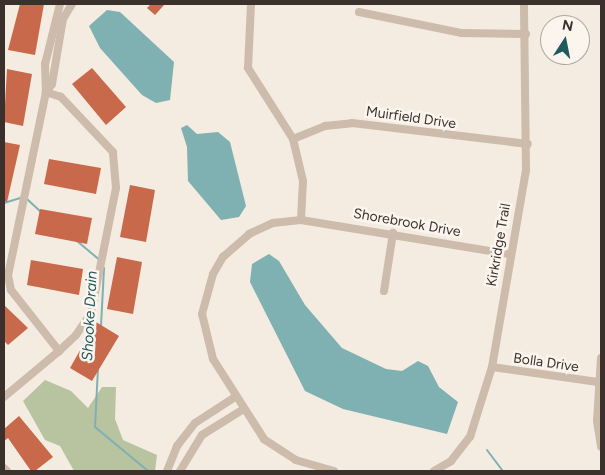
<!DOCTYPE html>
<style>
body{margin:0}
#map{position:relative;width:605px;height:475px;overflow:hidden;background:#f4ebe1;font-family:Figtree,sans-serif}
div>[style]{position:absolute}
.green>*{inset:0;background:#b8c4a0}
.water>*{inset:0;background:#7fb0b2}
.stream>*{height:2px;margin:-1px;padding:0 1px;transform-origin:1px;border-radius:1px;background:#7fb0b2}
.building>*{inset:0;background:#c8694b}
.street>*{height:8px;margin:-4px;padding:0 4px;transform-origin:4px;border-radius:4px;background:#cdbbac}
span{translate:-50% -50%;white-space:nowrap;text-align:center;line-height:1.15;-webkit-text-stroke:5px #fbf5ee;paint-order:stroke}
.street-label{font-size:14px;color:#3b302b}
.water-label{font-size:15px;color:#1f5a5e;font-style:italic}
.frame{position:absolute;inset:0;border:5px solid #3b302b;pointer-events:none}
.north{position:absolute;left:540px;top:15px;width:50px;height:50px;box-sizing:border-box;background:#fbf5ee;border:1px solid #aea6a0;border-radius:50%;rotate:11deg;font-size:14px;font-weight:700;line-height:20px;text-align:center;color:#3b302b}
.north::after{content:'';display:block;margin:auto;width:18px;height:22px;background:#1f5a5e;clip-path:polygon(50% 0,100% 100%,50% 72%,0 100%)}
</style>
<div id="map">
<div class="green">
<div style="clip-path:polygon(45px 380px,71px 391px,88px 408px,102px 387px,116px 387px,115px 419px,123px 440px,157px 455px,155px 471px,74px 471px,60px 446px,45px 440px,23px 401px)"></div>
</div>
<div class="water">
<div style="clip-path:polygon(107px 10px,120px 12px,174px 62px,170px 100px,156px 103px,142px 95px,100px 48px,89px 26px)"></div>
<div style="clip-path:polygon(187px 125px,197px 134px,218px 132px,230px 142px,246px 206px,239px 217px,221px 220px,188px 181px,187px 147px,181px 128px)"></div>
<div style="clip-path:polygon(269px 254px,279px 261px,305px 305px,342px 348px,386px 369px,402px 371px,418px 361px,428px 366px,439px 387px,458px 402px,447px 434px,343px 409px,305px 391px,250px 282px,252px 264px)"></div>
</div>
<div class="stream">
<div style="left:27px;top:199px;width:18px;rotate:43deg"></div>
<div style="left:4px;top:203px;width:17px;rotate:-17deg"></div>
<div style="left:77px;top:241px;width:30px;rotate:40deg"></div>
<div style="left:101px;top:326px;width:58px;rotate:-87deg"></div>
<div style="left:98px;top:368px;width:59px;rotate:92.9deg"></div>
<div style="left:95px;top:427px;width:69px;rotate:39.7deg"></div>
<div style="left:487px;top:450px;width:26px;rotate:53deg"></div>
</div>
<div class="building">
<div style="clip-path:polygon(20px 4px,44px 4px,35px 55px,8px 50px)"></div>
<div style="clip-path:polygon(151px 4px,165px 4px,155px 15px,147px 8px)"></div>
<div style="clip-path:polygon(92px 68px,126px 107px,106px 125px,72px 84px)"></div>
<div style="clip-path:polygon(7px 69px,32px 74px,23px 126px,4px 122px)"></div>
<div style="clip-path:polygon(4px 142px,20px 145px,7px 202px,4px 201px)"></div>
<div style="clip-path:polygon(49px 159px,101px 168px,96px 194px,44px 184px)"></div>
<div style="clip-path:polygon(130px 185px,155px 190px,146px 242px,120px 237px)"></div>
<div style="clip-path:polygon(40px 209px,92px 218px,87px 244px,35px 234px)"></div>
<div style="clip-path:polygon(117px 257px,142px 262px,133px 314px,107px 309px)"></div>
<div style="clip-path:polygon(31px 260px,83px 269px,79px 295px,27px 285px)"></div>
<div style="clip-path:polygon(4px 305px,28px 328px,8px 345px,4px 341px)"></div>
<div style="clip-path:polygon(96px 322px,119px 336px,92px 381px,70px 368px)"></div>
<div style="clip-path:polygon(19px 416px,53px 457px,35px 471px,31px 471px,8px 438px,4px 441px,4px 429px)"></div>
</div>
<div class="street">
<div style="left:60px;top:4px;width:62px;rotate:104deg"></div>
<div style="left:45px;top:64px;width:28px;rotate:88deg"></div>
<div style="left:46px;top:92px;width:10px;rotate:-53deg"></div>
<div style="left:52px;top:84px;width:66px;rotate:-80.4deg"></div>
<div style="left:63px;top:19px;width:17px;rotate:-59deg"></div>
<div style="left:251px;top:4px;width:64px;rotate:92.7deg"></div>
<div style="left:248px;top:68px;width:84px;rotate:57.6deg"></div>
<div style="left:293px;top:139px;width:43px;rotate:76.6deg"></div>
<div style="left:303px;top:181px;width:39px;rotate:93deg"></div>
<div style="left:359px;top:12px;width:104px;rotate:11.6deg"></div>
<div style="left:461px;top:33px;width:65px;rotate:0.9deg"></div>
<div style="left:293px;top:139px;width:35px;rotate:-22deg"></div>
<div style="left:325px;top:126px;width:27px;rotate:-6deg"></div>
<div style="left:352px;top:123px;width:177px;rotate:6.8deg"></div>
<div style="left:384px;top:291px;width:59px;rotate:-81.2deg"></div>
<div style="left:601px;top:358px;width:63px;rotate:93.6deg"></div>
<div style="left:597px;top:421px;width:26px;rotate:81deg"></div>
<div style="left:492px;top:367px;width:107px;rotate:8.1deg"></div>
<div style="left:4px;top:397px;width:72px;rotate:-39.9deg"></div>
<div style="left:59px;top:351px;width:23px;rotate:-43deg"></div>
<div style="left:76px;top:335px;width:27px;rotate:-56deg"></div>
<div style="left:91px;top:313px;width:127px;rotate:-78.7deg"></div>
<div style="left:116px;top:188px;width:36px;rotate:-95deg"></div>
<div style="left:113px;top:152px;width:76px;rotate:-133.4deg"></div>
<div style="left:61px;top:97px;width:16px;rotate:-162deg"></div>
<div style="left:46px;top:92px;width:187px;rotate:101.7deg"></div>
<div style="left:8px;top:275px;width:15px;rotate:79deg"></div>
<div style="left:11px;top:290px;width:78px;rotate:51.8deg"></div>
<div style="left:4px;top:468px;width:4px;rotate:45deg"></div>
<div style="left:167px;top:471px;width:27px;rotate:-68deg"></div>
<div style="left:177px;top:446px;width:29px;rotate:-52deg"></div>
<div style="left:195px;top:423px;width:48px;rotate:-33deg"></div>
<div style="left:180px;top:471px;width:42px;rotate:-58.6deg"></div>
<div style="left:202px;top:435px;width:47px;rotate:-32deg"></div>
<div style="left:334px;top:471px;width:40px;rotate:-164deg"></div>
<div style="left:296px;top:460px;width:38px;rotate:-147deg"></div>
<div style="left:264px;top:439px;width:95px;rotate:-122.5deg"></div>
<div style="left:213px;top:359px;width:46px;rotate:-103.7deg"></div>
<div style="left:202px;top:314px;width:41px;rotate:-74.6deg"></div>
<div style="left:213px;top:274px;width:20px;rotate:-60deg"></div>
<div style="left:223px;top:257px;width:35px;rotate:-41deg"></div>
<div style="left:249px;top:234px;width:26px;rotate:-25deg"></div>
<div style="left:273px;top:223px;width:28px;rotate:-6deg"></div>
<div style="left:301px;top:220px;width:211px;rotate:9.3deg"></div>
<div style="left:434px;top:471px;width:20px;rotate:-30deg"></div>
<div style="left:451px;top:461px;width:31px;rotate:-52deg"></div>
<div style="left:470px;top:437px;width:73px;rotate:-72.6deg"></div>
<div style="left:492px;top:367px;width:200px;rotate:-80.2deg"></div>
<div style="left:526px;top:170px;width:166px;rotate:-90.7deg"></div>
</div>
<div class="street-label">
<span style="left:411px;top:118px;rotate:8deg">Muirfield Drive</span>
<span style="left:407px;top:223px;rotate:10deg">Shorebrook Drive</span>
<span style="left:499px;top:245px;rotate:-80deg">Kirkridge Trail</span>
<span style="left:546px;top:363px;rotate:8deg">Bolla Drive</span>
</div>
<div class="water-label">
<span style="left:90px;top:316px;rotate:-87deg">Shooke Drain</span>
</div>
<div class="frame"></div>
<div class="north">N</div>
</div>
